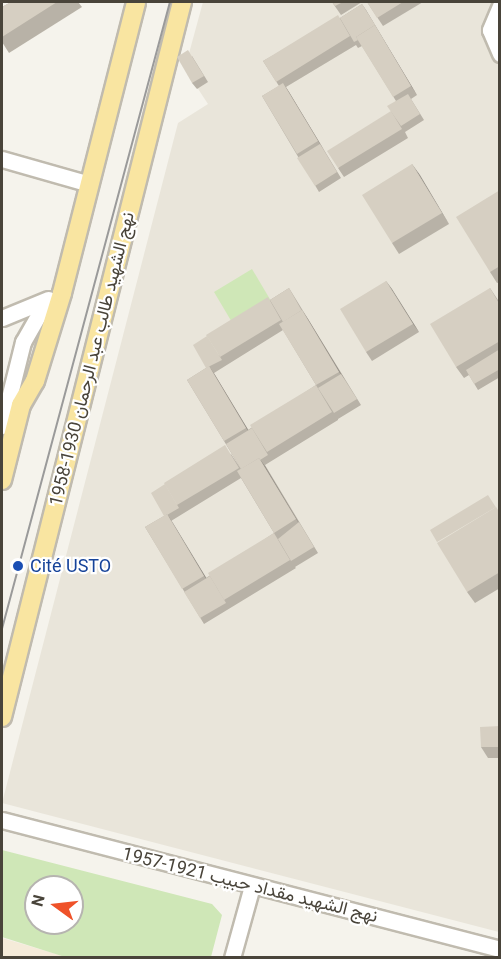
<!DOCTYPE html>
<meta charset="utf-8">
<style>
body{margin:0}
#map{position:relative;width:501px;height:959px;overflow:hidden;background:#f5f3ec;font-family:Roboto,Vazirmatn,sans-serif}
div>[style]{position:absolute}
.residential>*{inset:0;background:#e9e5da}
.commercial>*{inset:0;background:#f5ebd9}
.green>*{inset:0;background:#cfe7b7}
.roads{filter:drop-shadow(2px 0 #c0bbaf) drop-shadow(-2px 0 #c0bbaf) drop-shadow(0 2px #c0bbaf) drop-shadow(0 -2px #c0bbaf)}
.minor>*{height:15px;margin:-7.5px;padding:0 7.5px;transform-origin:7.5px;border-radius:7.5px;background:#fff}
.major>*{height:18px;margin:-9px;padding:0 9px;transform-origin:9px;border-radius:9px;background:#f9e5a1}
.tram>*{height:1.5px;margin:-0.75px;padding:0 0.75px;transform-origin:0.75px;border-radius:0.75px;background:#9a9a9a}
.wall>*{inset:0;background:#b8b2a7}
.shaded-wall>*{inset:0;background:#969188}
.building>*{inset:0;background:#d6cfc2}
.dots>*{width:16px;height:16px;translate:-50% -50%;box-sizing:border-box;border:3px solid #fff;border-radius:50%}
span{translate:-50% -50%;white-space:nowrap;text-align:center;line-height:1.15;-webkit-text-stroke:4.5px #fff;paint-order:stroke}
.street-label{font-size:18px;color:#49443a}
.transit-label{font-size:18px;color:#164399}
.left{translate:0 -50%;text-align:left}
.frame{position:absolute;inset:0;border:3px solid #49443a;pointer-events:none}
.north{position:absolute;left:24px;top:875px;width:60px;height:60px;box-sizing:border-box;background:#fff;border:2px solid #b6b4b0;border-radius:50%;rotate:285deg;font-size:16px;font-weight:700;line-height:24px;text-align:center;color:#49443a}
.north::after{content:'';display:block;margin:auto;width:21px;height:27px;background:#ef5229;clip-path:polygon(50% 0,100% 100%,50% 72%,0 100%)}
</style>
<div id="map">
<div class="residential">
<div style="clip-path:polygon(203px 2px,499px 2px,499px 932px,2px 803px,178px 123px,208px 104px,181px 63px,188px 57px)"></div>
</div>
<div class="commercial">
<div style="clip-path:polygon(2px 938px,63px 956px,62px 957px,2px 957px)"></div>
</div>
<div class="green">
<div style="clip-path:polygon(252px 269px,274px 306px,236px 329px,214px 292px)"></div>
<div style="clip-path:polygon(evenodd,2px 850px,212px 904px,222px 915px,211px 957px,65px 957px,2px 937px,2px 850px,36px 887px,72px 887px,72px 923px,36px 923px,36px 887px)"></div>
</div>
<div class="roads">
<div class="minor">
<div style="left:500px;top:6px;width:26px;rotate:113deg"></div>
<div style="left:490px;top:30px;width:26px;rotate:67deg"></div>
<div style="left:2px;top:159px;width:91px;rotate:15.9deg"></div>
<div style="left:2px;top:318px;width:50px;rotate:-22.4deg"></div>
<div style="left:2px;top:426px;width:87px;rotate:-76deg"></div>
<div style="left:23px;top:342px;width:48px;rotate:-60.3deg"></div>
<div style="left:2px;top:820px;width:514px;rotate:14.52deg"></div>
<div style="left:232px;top:958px;width:75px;rotate:-74.5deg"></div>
</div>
<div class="major">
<div style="left:2px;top:480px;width:77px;rotate:-75.8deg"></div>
<div style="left:21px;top:405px;width:28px;rotate:-60deg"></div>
<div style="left:35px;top:381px;width:92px;rotate:-72.9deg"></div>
<div style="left:62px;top:293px;width:300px;rotate:-75.7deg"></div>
<div style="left:2px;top:717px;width:737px;rotate:-75.87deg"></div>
</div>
</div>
<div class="tram">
<div style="left:2px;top:629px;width:649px;rotate:-75deg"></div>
</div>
<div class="wall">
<div style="clip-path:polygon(11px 2px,78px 2px,82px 7px,9px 53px,2px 42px,2px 7px)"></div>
<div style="clip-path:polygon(332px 2px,362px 2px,341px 15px)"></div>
<div style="clip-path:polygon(367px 2px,423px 2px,383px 26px)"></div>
<div style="clip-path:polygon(362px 4px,417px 95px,411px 99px,424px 120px,405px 132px,408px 138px,344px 177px,338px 168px,391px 112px,396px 101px,362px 46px,358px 48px,356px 45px,286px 87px,341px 178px,319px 192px,262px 96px,279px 86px,263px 61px,340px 18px)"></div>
<div style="clip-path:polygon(192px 56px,208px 82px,197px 89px,192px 83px)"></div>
<div style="clip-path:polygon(412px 164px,449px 224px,399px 254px,392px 243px)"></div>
<div style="clip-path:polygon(500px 190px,500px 282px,497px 283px,490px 272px)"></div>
<div style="clip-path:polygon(386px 281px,419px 332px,372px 361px,366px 352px)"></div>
<div style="clip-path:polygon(evenodd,289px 288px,361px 405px,338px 419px,338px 420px,265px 465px,318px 553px,295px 567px,296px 568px,204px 624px,145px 527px,164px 516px,231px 454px,241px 469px,187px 380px,206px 368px,270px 300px,289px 288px,283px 330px,316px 385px,248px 430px,214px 373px,283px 330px,289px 288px,241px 478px,274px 533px,206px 578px,171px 521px,241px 478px)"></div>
<div style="clip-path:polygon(490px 288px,500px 303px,500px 377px,478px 390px,469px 375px,464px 378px,456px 367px)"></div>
<div style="clip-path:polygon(500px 511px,500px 588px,475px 603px,467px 592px)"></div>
<div style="clip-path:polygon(500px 726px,500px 758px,488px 758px,481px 747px)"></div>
</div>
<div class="shaded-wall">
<div style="clip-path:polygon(362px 4px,366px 10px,417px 95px,411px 86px)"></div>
<div style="clip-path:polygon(283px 83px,289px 92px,324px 150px,318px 141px)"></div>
<div style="clip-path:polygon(412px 164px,420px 175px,449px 224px,442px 213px)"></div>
<div style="clip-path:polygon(386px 281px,392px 289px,419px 332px,413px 324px)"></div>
<div style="clip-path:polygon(302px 310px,308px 319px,345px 380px,339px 372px)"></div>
<div style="clip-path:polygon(209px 366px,215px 375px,252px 436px,246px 428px)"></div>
<div style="clip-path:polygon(259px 458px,265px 466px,302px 528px,296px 519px)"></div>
<div style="clip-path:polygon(167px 514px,173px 523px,210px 584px,204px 576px)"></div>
</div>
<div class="building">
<div style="clip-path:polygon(11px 2px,57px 2px,2px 37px,2px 7px)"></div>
<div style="clip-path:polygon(332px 2px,343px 2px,335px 6px)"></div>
<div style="clip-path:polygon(367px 2px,403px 2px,377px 18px)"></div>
<div style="clip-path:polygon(362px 4px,377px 28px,375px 25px,356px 37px,358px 40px,354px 42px,340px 18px)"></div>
<div style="clip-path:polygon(338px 15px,350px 36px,276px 82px,263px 61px)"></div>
<div style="clip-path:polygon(375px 25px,411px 86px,393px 97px,356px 37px)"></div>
<div style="clip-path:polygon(188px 50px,204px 76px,192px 83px,177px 57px)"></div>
<div style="clip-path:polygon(283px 83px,318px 141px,297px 154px,262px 96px)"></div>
<div style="clip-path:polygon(408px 94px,420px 114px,401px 126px,387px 106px)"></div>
<div style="clip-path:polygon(391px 111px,402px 129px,338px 168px,327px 151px)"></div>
<div style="clip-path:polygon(320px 144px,337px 172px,315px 186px,297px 158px)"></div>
<div style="clip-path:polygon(412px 164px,442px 213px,392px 243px,362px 195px)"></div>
<div style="clip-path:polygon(500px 190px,500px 266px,490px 272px,456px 217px)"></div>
<div style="clip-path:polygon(386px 281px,413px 324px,366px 352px,340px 309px)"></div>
<div style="clip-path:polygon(289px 288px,303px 313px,302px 310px,283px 322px,270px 300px)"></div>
<div style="clip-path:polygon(490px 288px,500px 305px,500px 341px,456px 367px,430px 324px)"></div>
<div style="clip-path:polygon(268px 297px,281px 320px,220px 357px,206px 335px)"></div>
<div style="clip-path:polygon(302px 310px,339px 372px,316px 385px,279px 324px)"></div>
<div style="clip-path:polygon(207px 336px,222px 360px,206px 368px,193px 345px)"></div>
<div style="clip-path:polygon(500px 349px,500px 369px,474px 384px,466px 370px)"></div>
<div style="clip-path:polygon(209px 366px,246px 428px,224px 441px,187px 380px)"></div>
<div style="clip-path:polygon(341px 374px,357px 399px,334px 413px,318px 388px)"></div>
<div style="clip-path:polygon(316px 385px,332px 412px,267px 452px,250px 425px)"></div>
<div style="clip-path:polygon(252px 428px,268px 455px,260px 460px,259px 458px,241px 469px,226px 444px)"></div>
<div style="clip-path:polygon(225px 445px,239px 468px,177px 505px,164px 483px)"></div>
<div style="clip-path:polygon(259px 458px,296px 519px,274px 533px,237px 471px)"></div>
<div style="clip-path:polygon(165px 484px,179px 508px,167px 515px,167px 514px,164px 516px,151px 493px)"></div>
<div style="clip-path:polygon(488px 495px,497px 509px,496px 507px,437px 542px,430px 530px)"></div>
<div style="clip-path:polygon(496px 507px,500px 513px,500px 572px,467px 592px,437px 543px)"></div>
<div style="clip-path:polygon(167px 514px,204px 576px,182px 589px,145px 527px)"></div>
<div style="clip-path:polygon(299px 522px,314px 547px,291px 561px,278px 539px)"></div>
<div style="clip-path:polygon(274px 533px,290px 560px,224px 600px,208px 573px)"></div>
<div style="clip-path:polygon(210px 576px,226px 603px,200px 618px,184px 592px)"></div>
<div style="clip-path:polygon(500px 726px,500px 747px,481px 747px,480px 727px)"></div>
</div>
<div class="dots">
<div style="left:18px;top:566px;background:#1a4fb4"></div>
</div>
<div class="street-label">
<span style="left:92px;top:359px;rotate:-76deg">نهج الشهيد طالب عبد الرحمان 1930-1958</span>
<span style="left:250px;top:885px;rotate:14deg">نهج الشهيد مقداد حبيب 1921-1957</span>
</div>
<div class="transit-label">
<span class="left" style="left:30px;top:566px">Cité USTO</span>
</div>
<div class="frame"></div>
<div class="north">N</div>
</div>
